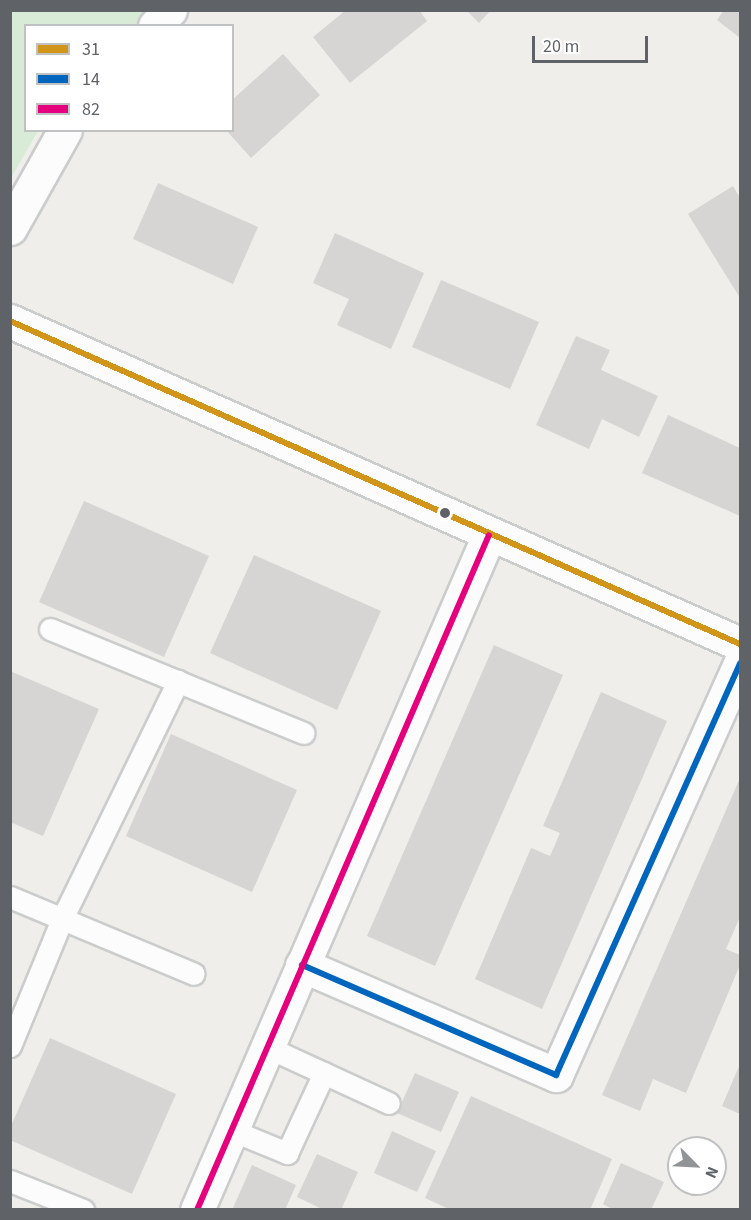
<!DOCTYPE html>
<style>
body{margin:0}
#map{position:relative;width:751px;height:1220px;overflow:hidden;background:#efeeea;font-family:"Source Sans 3",sans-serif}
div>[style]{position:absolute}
.green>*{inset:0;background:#d8ebd6}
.building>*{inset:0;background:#d6d5d3}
.roads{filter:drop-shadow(2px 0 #cbcccc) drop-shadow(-2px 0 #cbcccc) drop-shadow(0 2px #cbcccc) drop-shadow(0 -2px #cbcccc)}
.service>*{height:21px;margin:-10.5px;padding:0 10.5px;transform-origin:10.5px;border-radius:10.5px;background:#fdfcfc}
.minor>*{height:33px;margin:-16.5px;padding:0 16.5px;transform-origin:16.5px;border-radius:16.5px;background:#fdfcfc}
.tertiary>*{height:33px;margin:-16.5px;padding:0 16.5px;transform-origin:16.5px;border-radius:16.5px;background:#fdfcfc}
.bus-1>*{height:6px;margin:-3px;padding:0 3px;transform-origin:3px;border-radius:3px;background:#d1951a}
.bus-2>*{height:6px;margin:-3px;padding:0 3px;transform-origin:3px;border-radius:3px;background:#0065bd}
.bus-3>*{height:6px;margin:-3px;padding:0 3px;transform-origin:3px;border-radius:3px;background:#e5007d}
.dots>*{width:16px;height:16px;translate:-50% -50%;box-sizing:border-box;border:3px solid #fff;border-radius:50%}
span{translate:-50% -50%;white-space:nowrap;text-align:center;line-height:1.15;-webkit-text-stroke:5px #fff;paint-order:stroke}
.frame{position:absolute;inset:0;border:12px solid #5f6368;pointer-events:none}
.legend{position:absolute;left:24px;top:24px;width:210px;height:108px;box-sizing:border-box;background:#fff;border:2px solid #bfc1c3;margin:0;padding:8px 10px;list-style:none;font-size:18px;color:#5f6368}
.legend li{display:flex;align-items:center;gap:12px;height:30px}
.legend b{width:30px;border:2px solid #bfc1c3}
.north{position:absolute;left:667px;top:1136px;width:60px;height:60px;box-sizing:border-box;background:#fff;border:2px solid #bfc1c3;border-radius:50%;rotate:114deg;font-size:16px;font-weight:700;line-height:24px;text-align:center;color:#5f6368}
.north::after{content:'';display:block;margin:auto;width:21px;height:27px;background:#919496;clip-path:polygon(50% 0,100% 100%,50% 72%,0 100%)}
.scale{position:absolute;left:532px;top:36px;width:116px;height:27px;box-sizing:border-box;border:3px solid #5f6368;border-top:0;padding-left:8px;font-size:18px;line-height:21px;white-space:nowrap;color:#5f6368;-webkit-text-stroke:4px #fff;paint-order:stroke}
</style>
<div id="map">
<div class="green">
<div style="clip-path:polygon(11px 11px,167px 11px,150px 25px,26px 26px,26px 130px,38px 131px,11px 178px)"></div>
</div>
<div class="building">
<div style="clip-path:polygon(346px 10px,419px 10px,427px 21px,350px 83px,313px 37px)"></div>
<div style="clip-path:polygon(466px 10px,491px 10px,479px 23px)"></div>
<div style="clip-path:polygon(724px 10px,740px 10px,740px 38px,717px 20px)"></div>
<div style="clip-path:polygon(283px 54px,320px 95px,251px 158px,226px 130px,232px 130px,232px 100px)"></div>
<div style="clip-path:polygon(158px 183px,258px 227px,233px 284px,133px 239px)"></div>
<div style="clip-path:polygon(733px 186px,740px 198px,740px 298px,688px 214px)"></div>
<div style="clip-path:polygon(335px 233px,424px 273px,391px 349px,337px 325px,349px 299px,313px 283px)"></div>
<div style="clip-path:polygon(441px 280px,539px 322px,510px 389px,412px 347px)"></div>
<div style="clip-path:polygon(576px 336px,610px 350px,601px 370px,658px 396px,639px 437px,602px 419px,589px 449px,536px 425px)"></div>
<div style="clip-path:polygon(668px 415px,740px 448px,740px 516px,642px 473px)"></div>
<div style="clip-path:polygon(84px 501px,209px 556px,164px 657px,39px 602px)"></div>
<div style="clip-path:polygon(254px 555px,381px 611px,337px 710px,210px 653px)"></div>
<div style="clip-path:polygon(494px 645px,563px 675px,435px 966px,367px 936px)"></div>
<div style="clip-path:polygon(10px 671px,99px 709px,43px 836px,10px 822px)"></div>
<div style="clip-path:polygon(601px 692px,667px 721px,542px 1009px,475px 979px,531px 848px,550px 856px,560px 833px,543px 826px)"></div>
<div style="clip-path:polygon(171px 734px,297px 790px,252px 892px,126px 836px)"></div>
<div style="clip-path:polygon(740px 778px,740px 917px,726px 949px,740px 955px,740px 965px,686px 1093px,653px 1079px,640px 1111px,602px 1095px)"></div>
<div style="clip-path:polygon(50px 1038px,176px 1094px,132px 1194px,10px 1140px,10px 1128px)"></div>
<div style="clip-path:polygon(740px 1064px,740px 1114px,722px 1106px)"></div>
<div style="clip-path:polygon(415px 1073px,459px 1092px,441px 1132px,397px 1113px)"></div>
<div style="clip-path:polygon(471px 1096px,612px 1159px,590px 1210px,451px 1210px,425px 1198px)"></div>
<div style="clip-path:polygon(392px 1131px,436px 1151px,417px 1192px,374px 1173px)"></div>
<div style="clip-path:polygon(317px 1154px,358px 1172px,341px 1210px,324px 1210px,297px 1197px)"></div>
<div style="clip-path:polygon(621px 1163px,664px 1182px,651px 1210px,614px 1210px,603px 1204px)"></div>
<div style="clip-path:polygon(252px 1165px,296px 1185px,285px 1210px,233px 1208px)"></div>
</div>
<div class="roads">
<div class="service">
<div style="left:50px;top:629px;width:274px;rotate:22.3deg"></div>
<div style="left:10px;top:897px;width:199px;rotate:22.7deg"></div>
<div style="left:10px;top:1046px;width:137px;rotate:-67.7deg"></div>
<div style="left:62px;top:919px;width:265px;rotate:-64deg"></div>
<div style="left:267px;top:1047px;width:134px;rotate:24.7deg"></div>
<div style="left:231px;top:1130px;width:61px;rotate:22.3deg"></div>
<div style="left:287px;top:1153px;width:88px;rotate:-65.2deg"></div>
<div style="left:10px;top:1181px;width:79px;rotate:21.7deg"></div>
</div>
<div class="minor">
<div style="left:155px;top:26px;width:22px;rotate:-47deg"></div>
<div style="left:10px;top:228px;width:112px;rotate:-60.7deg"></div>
<div style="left:302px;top:965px;width:277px;rotate:23.4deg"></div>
<div style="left:556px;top:1075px;width:451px;rotate:-65.9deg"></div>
<div style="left:197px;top:1210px;width:735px;rotate:-66.61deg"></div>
</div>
<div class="tertiary">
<div style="left:10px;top:321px;width:798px;rotate:23.87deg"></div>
</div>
</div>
<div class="bus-1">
<div style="left:10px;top:321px;width:798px;rotate:23.87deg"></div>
</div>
<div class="bus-2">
<div style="left:302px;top:965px;width:277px;rotate:23.4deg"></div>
<div style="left:556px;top:1075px;width:451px;rotate:-65.9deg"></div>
</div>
<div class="bus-3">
<div style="left:197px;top:1210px;width:735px;rotate:-66.61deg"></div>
</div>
<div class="dots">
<div style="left:445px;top:513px;background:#5f6368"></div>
</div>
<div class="frame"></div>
<ul class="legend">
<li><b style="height:8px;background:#d1951a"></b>31</li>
<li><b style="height:8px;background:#0065bd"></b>14</li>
<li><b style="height:8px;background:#e5007d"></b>82</li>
</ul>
<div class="north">N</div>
<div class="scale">20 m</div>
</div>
